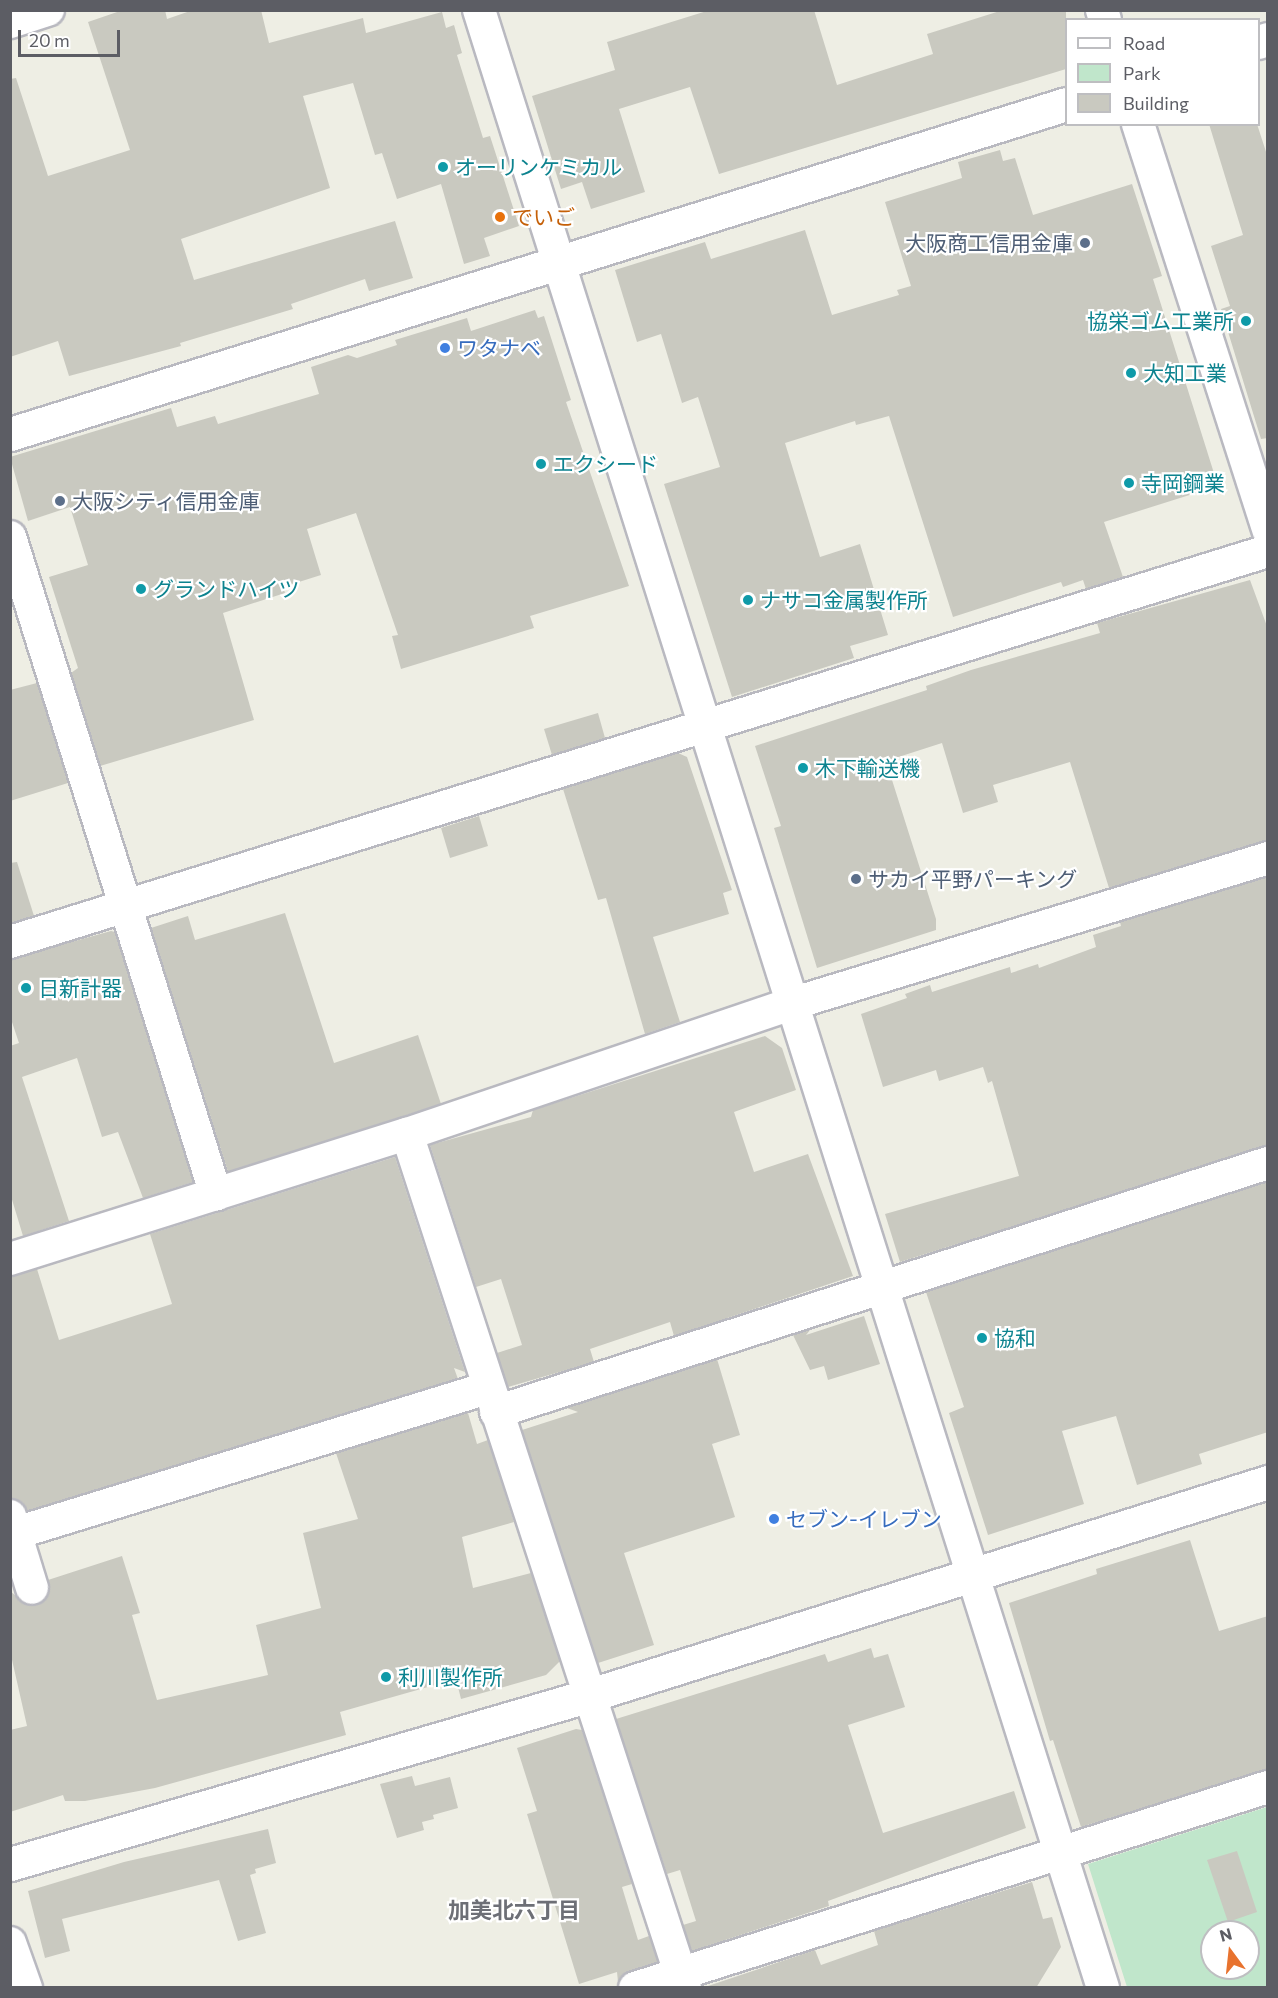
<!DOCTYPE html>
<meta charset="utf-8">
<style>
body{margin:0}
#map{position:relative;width:1278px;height:1998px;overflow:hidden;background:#eeeee4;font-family:Commissioner,"Noto Sans JP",sans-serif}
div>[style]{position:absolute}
.green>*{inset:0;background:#c0e6cb}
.building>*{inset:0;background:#c9c9c0}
.roads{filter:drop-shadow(2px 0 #b9b9c0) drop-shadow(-2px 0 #b9b9c0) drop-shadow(0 2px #b9b9c0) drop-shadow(0 -2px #b9b9c0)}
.street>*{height:32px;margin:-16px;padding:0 16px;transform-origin:16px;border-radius:16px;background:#fff}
.secondary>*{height:33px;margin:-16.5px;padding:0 16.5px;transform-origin:16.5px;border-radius:16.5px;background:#fff}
.dots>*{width:16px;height:16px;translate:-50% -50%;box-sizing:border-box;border:3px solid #fff;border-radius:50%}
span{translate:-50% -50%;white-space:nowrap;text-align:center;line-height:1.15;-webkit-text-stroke:4.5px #fff;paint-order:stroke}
.culture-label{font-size:21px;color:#0d838f}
.left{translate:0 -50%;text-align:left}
.right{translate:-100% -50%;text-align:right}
.food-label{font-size:21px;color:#c56008}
.service-label{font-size:21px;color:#4e5e75}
.shop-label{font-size:21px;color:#366cbe}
.neighbourhood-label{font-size:22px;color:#6d6f76;font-weight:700}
.frame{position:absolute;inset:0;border:12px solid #5c5d64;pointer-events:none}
.legend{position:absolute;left:1065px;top:18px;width:195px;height:108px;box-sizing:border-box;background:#fff;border:2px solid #bebec1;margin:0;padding:8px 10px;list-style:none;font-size:18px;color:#5c5d64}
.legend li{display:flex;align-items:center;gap:12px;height:30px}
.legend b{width:30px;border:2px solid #bebec1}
.north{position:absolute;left:1200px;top:1920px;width:60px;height:60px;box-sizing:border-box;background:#fff;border:2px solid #bebec1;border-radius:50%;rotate:345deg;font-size:16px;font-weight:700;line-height:24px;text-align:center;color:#5c5d64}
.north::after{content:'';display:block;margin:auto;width:21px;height:27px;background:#e8732f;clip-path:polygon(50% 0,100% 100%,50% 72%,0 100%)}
.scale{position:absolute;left:18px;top:30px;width:102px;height:27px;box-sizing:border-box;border:3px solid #5c5d64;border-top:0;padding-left:8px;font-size:18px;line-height:21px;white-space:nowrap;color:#5c5d64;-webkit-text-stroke:4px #fff;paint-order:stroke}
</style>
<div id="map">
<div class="green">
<div style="clip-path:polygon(evenodd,1267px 1807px,1267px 1987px,1127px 1987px,1088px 1864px,1267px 1807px,1212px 1932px,1248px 1932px,1248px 1968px,1212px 1968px,1212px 1932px)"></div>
</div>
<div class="building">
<div style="clip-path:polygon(123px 10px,165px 10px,167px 19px,193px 10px,261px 10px,269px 43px,363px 18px,366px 33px,442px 12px,446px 28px,454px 25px,462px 53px,457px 55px,483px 138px,490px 136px,519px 226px,484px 238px,490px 256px,464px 264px,441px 184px,397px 199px,382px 153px,375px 155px,353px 83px,303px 96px,330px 188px,181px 239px,194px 280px,395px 221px,413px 278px,369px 291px,365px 279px,291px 304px,293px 309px,180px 343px,181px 346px,69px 376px,58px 341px,10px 357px,10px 79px,16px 78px,48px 176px,130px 150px,88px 22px)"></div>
<div style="clip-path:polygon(710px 10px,814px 10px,837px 85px,933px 54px,927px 34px,1003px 10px,1066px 10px,1066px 69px,719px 174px,690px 87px,619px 109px,645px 192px,591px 209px,582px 182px,561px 189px,532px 96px,615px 70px,607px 42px)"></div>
<div style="clip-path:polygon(1209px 124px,1257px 124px,1268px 158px,1268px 438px,1261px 439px,1221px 309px,1230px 306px,1211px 246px,1243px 235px)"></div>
<div style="clip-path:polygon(1000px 150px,1003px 161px,1015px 158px,1033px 215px,1132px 184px,1162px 276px,1153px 279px,1218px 486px,1104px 522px,1123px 577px,1086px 589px,1083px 580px,1063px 587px,1061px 582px,953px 617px,889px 416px,856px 425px,855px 421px,785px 443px,820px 557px,860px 544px,888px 635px,850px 646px,854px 658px,732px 697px,664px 484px,720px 467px,698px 397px,682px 403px,661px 334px,637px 342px,615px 270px,705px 242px,711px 259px,805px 230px,832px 315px,899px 295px,897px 290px,911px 286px,885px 202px,962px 178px,958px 162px)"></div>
<div style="clip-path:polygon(535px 310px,538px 318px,544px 316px,571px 400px,566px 402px,629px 586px,530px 616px,534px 628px,401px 669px,392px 636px,398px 635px,356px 513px,307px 529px,321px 575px,283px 587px,285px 593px,223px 613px,254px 720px,100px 766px,71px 673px,78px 668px,49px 577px,88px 565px,70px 507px,28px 521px,10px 457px,171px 408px,177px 427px,215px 416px,218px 424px,319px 394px,311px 367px,348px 355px,357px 358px,397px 345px,395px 340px,467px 318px,471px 331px)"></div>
<div style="clip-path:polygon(1250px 580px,1268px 629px,1268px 841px,1109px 888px,1070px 762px,993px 785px,998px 802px,963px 813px,942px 743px,886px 761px,936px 919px,936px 930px,817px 968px,774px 828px,781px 826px,755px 746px,927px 690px,926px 686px,971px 670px,1100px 633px,1097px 623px)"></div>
<div style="clip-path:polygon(37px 683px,68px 783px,10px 801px,10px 690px)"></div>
<div style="clip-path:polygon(598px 713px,605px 738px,552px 755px,544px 729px)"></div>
<div style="clip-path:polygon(678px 753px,687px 757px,732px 890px,723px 893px,729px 914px,653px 937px,680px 1022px,645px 1034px,606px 898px,598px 900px,563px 789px)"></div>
<div style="clip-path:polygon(479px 816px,488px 846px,450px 858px,441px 828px)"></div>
<div style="clip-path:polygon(17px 862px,34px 916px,10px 923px,10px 863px)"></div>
<div style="clip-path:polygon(1268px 877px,1268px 1146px,900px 1262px,885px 1214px,1019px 1176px,992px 1081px,988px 1083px,983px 1067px,939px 1081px,936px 1070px,883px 1087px,861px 1014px,907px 998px,905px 994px,930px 985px,932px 992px,1010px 967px,1011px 973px,1038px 964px,1039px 968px,1096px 947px,1093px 935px,1121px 926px,1120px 922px)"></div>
<div style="clip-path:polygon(285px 913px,334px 1063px,418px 1035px,441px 1104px,228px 1172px,151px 928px,188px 916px,195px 940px)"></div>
<div style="clip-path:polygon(111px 931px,115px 932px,193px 1182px,143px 1198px,118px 1132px,102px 1137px,77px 1058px,22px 1077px,69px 1221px,23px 1236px,10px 1193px,10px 1046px,19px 1043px,10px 1016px,10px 959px)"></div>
<div style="clip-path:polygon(765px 1036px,782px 1048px,796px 1090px,734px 1112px,754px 1172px,808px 1154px,853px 1276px,674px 1336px,670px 1322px,590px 1349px,594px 1362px,508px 1387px,497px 1353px,522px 1345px,501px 1279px,476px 1287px,430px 1145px,531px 1117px,533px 1110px)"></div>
<div style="clip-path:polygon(395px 1157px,465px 1372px,454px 1368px,458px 1379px,27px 1511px,22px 1502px,10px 1499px,10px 1276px,37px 1269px,59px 1340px,172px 1304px,150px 1234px)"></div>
<div style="clip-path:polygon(1268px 1182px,1268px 1432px,1199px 1454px,1202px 1464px,1137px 1485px,1116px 1416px,1062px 1431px,1084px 1504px,988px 1535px,949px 1413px,964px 1407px,926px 1292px)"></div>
<div style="clip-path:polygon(864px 1316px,880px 1364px,828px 1380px,824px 1366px,810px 1370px,793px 1335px,810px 1330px,806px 1335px)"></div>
<div style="clip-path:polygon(717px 1359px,740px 1435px,712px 1444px,735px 1517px,624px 1553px,654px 1645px,598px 1663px,522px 1430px,578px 1412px,567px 1408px)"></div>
<div style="clip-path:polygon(468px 1413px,477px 1444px,488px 1440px,514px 1522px,462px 1537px,473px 1588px,531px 1573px,560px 1661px,546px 1675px,461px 1699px,456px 1679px,340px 1712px,346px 1735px,155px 1788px,85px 1801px,65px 1801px,63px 1795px,10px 1812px,10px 1730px,27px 1726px,10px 1651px,10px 1591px,27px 1605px,38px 1605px,49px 1593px,48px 1580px,122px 1556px,140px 1613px,132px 1615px,157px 1700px,268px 1675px,256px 1625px,321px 1608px,303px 1533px,358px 1519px,336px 1453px)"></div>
<div style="clip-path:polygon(1190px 1540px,1219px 1631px,1268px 1616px,1268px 1769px,1081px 1827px,1053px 1740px,1050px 1741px,1009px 1603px,1097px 1574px,1096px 1569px)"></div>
<div style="clip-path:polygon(871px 1648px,874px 1658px,888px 1654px,905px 1707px,848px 1725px,883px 1833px,1014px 1791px,1026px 1828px,828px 1901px,829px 1906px,692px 1951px,683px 1925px,696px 1921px,680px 1870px,667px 1874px,616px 1719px,825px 1654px,828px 1662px)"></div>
<div style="clip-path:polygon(576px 1729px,582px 1730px,632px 1884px,622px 1887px,638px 1940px,649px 1936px,658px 1962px,629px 1971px,618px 1982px,617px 1972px,579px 1984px,527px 1814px,537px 1811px,517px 1748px)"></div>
<div style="clip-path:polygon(412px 1776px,415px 1786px,450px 1777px,458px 1808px,433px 1815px,434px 1819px,422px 1822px,424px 1830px,397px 1838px,380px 1784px)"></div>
<div style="clip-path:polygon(268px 1829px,276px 1863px,255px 1869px,256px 1873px,250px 1875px,266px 1933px,238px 1941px,219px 1880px,62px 1919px,70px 1951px,45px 1958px,28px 1891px,124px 1862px)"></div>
<div style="clip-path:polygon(1237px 1851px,1257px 1912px,1228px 1922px,1207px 1860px)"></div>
<div style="clip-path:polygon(1032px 1882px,1043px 1919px,1052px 1917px,1061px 1947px,1036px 1988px,702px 1988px,815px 1950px,821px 1965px,878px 1945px,874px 1931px)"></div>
</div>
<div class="roads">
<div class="street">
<div style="left:479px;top:10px;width:2074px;rotate:72.49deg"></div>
<div style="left:1102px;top:10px;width:10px;rotate:73deg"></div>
<div style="left:10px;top:22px;width:40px;rotate:-18deg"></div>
<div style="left:1138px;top:124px;width:426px;rotate:72.2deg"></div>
<div style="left:10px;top:537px;width:689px;rotate:72.62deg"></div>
<div style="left:10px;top:942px;width:1317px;rotate:-17.27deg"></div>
<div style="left:407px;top:1134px;width:898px;rotate:71.97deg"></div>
<div style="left:10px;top:1259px;width:416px;rotate:-17.5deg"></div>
<div style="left:407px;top:1134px;width:405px;rotate:-18.7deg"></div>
<div style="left:791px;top:1004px;width:499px;rotate:-17deg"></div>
<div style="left:496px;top:1412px;width:811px;rotate:-17.88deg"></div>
<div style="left:10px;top:1516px;width:75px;rotate:73deg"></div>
<div style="left:16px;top:1533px;width:494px;rotate:-17.1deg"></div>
<div style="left:10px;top:1943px;width:48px;rotate:70.4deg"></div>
<div style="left:635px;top:1988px;width:664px;rotate:-17.62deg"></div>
</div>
<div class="secondary">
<div style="left:1258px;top:42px;width:10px;rotate:-17deg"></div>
<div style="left:10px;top:434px;width:1106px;rotate:-17.35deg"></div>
<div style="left:10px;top:1864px;width:601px;rotate:-16.23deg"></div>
<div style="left:587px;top:1696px;width:714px;rotate:-17.45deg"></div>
</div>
</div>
<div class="dots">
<div style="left:443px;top:167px;background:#0f9aa8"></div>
<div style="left:500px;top:217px;background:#e8710a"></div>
<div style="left:1085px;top:243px;background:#5c6f8a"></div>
<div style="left:1246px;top:321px;background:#0f9aa8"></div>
<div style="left:445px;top:348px;background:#3f7fe0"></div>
<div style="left:1131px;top:373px;background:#0f9aa8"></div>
<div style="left:541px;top:464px;background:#0f9aa8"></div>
<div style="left:1129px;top:483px;background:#0f9aa8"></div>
<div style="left:60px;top:501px;background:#5c6f8a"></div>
<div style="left:141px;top:589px;background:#0f9aa8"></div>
<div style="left:748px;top:600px;background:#0f9aa8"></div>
<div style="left:803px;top:768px;background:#0f9aa8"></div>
<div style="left:856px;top:879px;background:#5c6f8a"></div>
<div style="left:26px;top:988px;background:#0f9aa8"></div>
<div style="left:982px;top:1338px;background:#0f9aa8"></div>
<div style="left:774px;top:1519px;background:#3f7fe0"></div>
<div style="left:386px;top:1677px;background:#0f9aa8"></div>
</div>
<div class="culture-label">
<span class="left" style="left:455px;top:167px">オーリンケミカル</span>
<span class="right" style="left:1234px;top:321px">協栄ゴム工業所</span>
<span class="left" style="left:1143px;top:373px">大知工業</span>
<span class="left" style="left:553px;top:464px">エクシード</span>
<span class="left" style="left:1141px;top:483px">寺岡鋼業</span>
<span class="left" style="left:153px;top:589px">グランドハイツ</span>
<span class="left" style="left:760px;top:600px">ナサコ金属製作所</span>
<span class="left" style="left:815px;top:768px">木下輸送機</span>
<span class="left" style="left:38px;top:988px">日新計器</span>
<span class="left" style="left:994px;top:1338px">協和</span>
<span class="left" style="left:398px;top:1677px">利川製作所</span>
</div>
<div class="food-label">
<span class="left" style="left:512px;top:217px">でいご</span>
</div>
<div class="service-label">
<span class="right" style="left:1073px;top:243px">大阪商工信用金庫</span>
<span class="left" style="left:72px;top:501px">大阪シティ信用金庫</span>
<span class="left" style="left:868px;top:879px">サカイ平野パーキング</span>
</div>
<div class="shop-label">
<span class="left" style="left:457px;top:348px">ワタナベ</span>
<span class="left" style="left:786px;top:1519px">セブン-イレブン</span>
</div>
<div class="neighbourhood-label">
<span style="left:514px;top:1910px">加美北六丁目</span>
</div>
<div class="frame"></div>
<ul class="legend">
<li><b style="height:8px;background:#fff"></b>Road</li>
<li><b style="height:16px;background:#c0e6cb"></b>Park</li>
<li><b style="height:16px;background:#c9c9c0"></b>Building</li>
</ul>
<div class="north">N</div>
<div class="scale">20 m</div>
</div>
